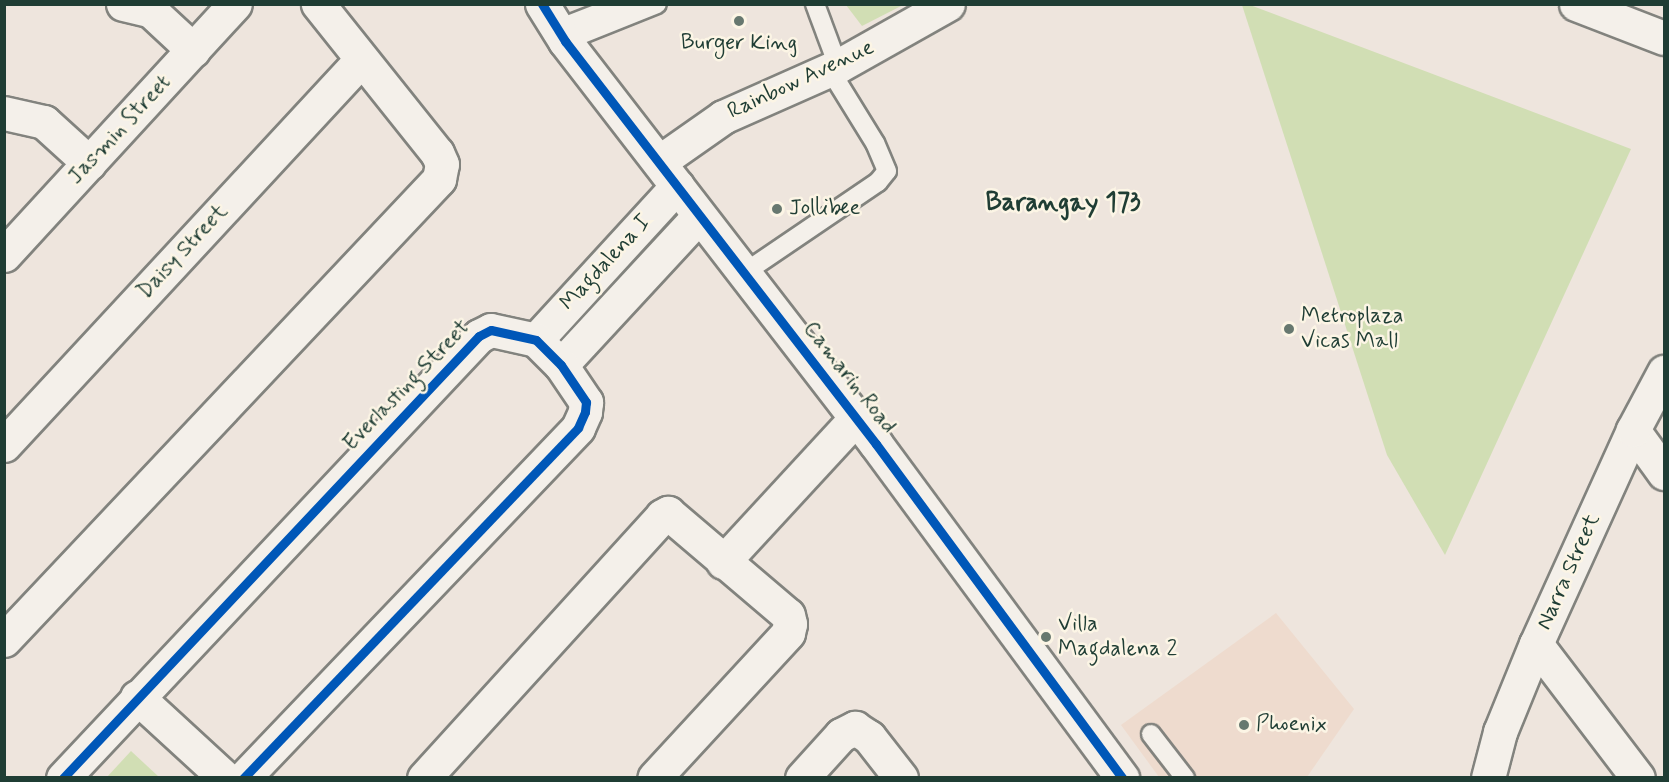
<!DOCTYPE html>
<style>
body{margin:0}
#map{position:relative;width:1669px;height:782px;overflow:hidden;background:#eee5dd;font-family:Mynerve,sans-serif}
div>[style]{position:absolute}
.built>*{inset:0;background:#eedbce}
.green>*{inset:0;background:#d1deb4}
.roads{filter:drop-shadow(2px 0 #82837e) drop-shadow(-2px 0 #82837e) drop-shadow(0 2px #82837e) drop-shadow(0 -2px #82837e)}
.lane>*{height:18px;margin:-9px;padding:0 9px;transform-origin:9px;border-radius:9px;background:#f4f0ea}
.street>*{height:33px;margin:-16.5px;padding:0 16.5px;transform-origin:16.5px;border-radius:16.5px;background:#f4f0ea}
.secondary>*{height:33px;margin:-16.5px;padding:0 16.5px;transform-origin:16.5px;border-radius:16.5px;background:#f4f0ea}
.cycleway>*{height:9px;margin:-4.5px;padding:0 4.5px;transform-origin:4.5px;border-radius:4.5px;background:#0057b8}
.dots>*{width:16px;height:16px;translate:-50% -50%;box-sizing:border-box;border:3px solid #fcf5e5;border-radius:50%}
span{translate:-50% -50%;white-space:nowrap;text-align:center;line-height:1.15;-webkit-text-stroke:5px #fcf5e5;paint-order:stroke}
.poi-label{font-size:22px;color:#1f3d34}
.left{translate:0 -50%;text-align:left}
.street-label{font-size:22px;color:#1f3d34}
.quarter-label{font-size:26px;color:#1f3d34;font-weight:700}
.frame{position:absolute;inset:0;border:6px solid #1f3d34;pointer-events:none}
</style>
<div id="map">
<div class="built">
<div style="clip-path:polygon(1276px 613px,1354px 709px,1307px 777px,1159px 777px,1121px 725px)"></div>
</div>
<div class="green">
<div style="clip-path:polygon(846px 5px,903px 5px,862px 26px)"></div>
<div style="clip-path:polygon(1242px 5px,1250px 5px,1631px 149px,1445px 555px,1387px 455px)"></div>
<div style="clip-path:polygon(131px 751px,159px 777px,107px 777px)"></div>
</div>
<div class="roads">
<div class="lane">
<div style="left:815px;top:4px;width:66px;rotate:69.6deg"></div>
<div style="left:558px;top:29px;width:69px;rotate:-21.3deg"></div>
<div style="left:565px;top:41px;width:99px;rotate:-21.9deg"></div>
<div style="left:744px;top:273px;width:162px;rotate:-34.2deg"></div>
<div style="left:878px;top:182px;width:14px;rotate:-51deg"></div>
<div style="left:887px;top:171px;width:30px;rotate:-113deg"></div>
<div style="left:875px;top:143px;width:86px;rotate:-121.7deg"></div>
<div style="left:1151px;top:734px;width:56px;rotate:52.3deg"></div>
</div>
<div class="street">
<div style="left:123px;top:4px;width:28px;rotate:13deg"></div>
<div style="left:150px;top:10px;width:59px;rotate:42.9deg"></div>
<div style="left:1576px;top:4px;width:94px;rotate:21.1deg"></div>
<div style="left:4px;top:113px;width:41px;rotate:12.7deg"></div>
<div style="left:44px;top:122px;width:61px;rotate:42.3deg"></div>
<div style="left:4px;top:255px;width:341px;rotate:-47.4deg"></div>
<div style="left:536px;top:340px;width:209px;rotate:-47.5deg"></div>
<div style="left:561px;top:365px;width:203px;rotate:-47.2deg"></div>
<div style="left:1633px;top:430px;width:53px;rotate:54.2deg"></div>
<div style="left:4px;top:445px;width:525px;rotate:-47.16deg"></div>
<div style="left:723px;top:562px;width:196px;rotate:-47.3deg"></div>
<div style="left:4px;top:640px;width:634px;rotate:-46.66deg"></div>
<div style="left:439px;top:179px;width:15px;rotate:-79deg"></div>
<div style="left:442px;top:164px;width:12px;rotate:-114deg"></div>
<div style="left:437px;top:153px;width:191px;rotate:-128.6deg"></div>
<div style="left:1536px;top:644px;width:168px;rotate:52.7deg"></div>
<div style="left:137px;top:697px;width:120px;rotate:42.6deg"></div>
<div style="left:63px;top:778px;width:607px;rotate:-46.74deg"></div>
<div style="left:479px;top:336px;width:13px;rotate:-27deg"></div>
<div style="left:491px;top:330px;width:46px;rotate:12.5deg"></div>
<div style="left:536px;top:340px;width:35px;rotate:45deg"></div>
<div style="left:561px;top:365px;width:45px;rotate:56deg"></div>
<div style="left:586px;top:402px;width:10px;rotate:96deg"></div>
<div style="left:585px;top:412px;width:17px;rotate:114deg"></div>
<div style="left:578px;top:428px;width:484px;rotate:133.7deg"></div>
<div style="left:424px;top:778px;width:354px;rotate:-47.7deg"></div>
<div style="left:662px;top:516px;width:7px;rotate:-27deg"></div>
<div style="left:668px;top:513px;width:157px;rotate:40.4deg"></div>
<div style="left:788px;top:615px;width:9px;rotate:77deg"></div>
<div style="left:790px;top:624px;width:9px;rotate:103deg"></div>
<div style="left:788px;top:633px;width:197px;rotate:132.7deg"></div>
<div style="left:802px;top:778px;width:58px;rotate:-47.8deg"></div>
<div style="left:841px;top:735px;width:16px;rotate:-27deg"></div>
<div style="left:855px;top:728px;width:17px;rotate:33deg"></div>
<div style="left:869px;top:737px;width:52px;rotate:52deg"></div>
<div style="left:1488px;top:778px;width:48px;rotate:-75.4deg"></div>
<div style="left:1500px;top:732px;width:95px;rotate:-67.8deg"></div>
<div style="left:1536px;top:644px;width:235px;rotate:-65.6deg"></div>
<div style="left:1633px;top:430px;width:66px;rotate:-61.9deg"></div>
</div>
<div class="secondary">
<div style="left:542px;top:4px;width:44px;rotate:58.1deg"></div>
<div style="left:565px;top:41px;width:509px;rotate:52.34deg"></div>
<div style="left:876px;top:444px;width:415px;rotate:53.6deg"></div>
<div style="left:659px;top:162px;width:78px;rotate:-35.1deg"></div>
<div style="left:723px;top:117px;width:126px;rotate:-23.9deg"></div>
<div style="left:838px;top:66px;width:126px;rotate:-29.4deg"></div>
</div>
</div>
<div class="cycleway">
<div style="left:542px;top:4px;width:44px;rotate:58.1deg"></div>
<div style="left:565px;top:41px;width:509px;rotate:52.34deg"></div>
<div style="left:876px;top:444px;width:415px;rotate:53.6deg"></div>
<div style="left:63px;top:778px;width:607px;rotate:-46.74deg"></div>
<div style="left:479px;top:336px;width:13px;rotate:-27deg"></div>
<div style="left:491px;top:330px;width:46px;rotate:12.5deg"></div>
<div style="left:536px;top:340px;width:35px;rotate:45deg"></div>
<div style="left:561px;top:365px;width:45px;rotate:56deg"></div>
<div style="left:586px;top:402px;width:10px;rotate:96deg"></div>
<div style="left:585px;top:412px;width:17px;rotate:114deg"></div>
<div style="left:578px;top:428px;width:484px;rotate:133.7deg"></div>
</div>
<div class="dots">
<div style="left:739px;top:21px;background:#67786f"></div>
<div style="left:777px;top:209px;background:#67786f"></div>
<div style="left:1289px;top:329px;background:#67786f"></div>
<div style="left:1046px;top:637px;background:#67786f"></div>
<div style="left:1244px;top:725px;background:#67786f"></div>
</div>
<div class="poi-label">
<span style="left:739px;top:44px">Burger King</span>
<span class="left" style="left:789px;top:209px">Jollibee</span>
<span class="left" style="left:1301px;top:329px">Metroplaza<br>Vicas Mall</span>
<span class="left" style="left:1058px;top:637px">Villa<br>Magdalena 2</span>
<span class="left" style="left:1256px;top:725px">Phoenix</span>
</div>
<div class="street-label">
<span style="left:801px;top:80px;rotate:-25deg">Rainbow Avenue</span>
<span style="left:120px;top:130px;rotate:-47deg">Jasmin Street</span>
<span style="left:183px;top:252px;rotate:-47deg">Daisy Street</span>
<span style="left:606px;top:263px;rotate:-47deg">Magdalena I</span>
<span style="left:849px;top:378px;rotate:52deg">Camarin Road</span>
<span style="left:407px;top:386px;rotate:-46deg">Everlasting Street</span>
<span style="left:1569px;top:572px;rotate:-66deg">Narra Street</span>
</div>
<div class="quarter-label">
<span style="left:1063px;top:204px">Barangay 173</span>
</div>
<div class="frame"></div>
</div>
